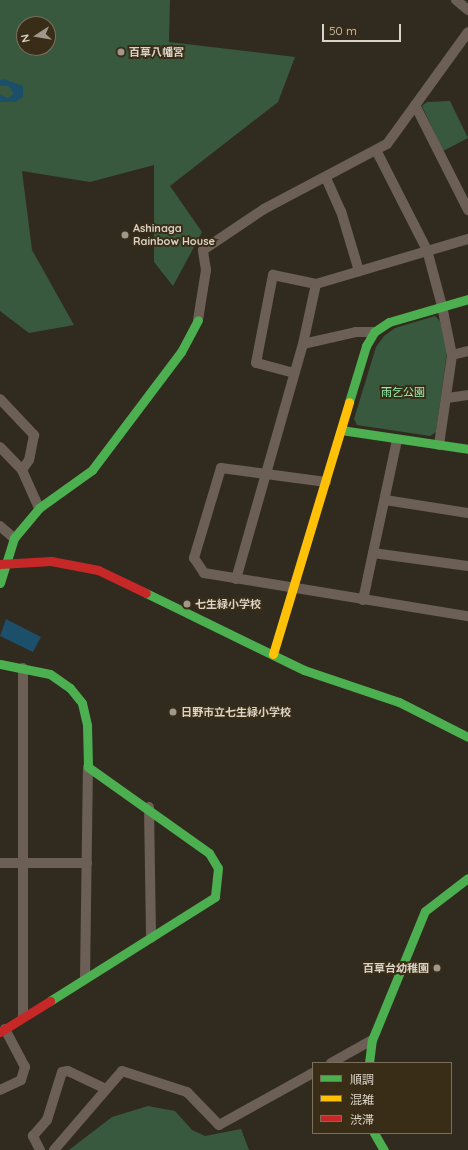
<!DOCTYPE html>
<meta charset="utf-8">
<style>
body{margin:0}
#map{position:relative;width:468px;height:1150px;overflow:hidden;background:#312b1f;font-family:Quicksand,"Noto Sans JP",sans-serif}
div>[style]{position:absolute}
.green>*{inset:0;background:#38593e}
.water>*{inset:0;background:#1c4f6a}
.street>*{height:10px;margin:-5px;padding:0 5px;transform-origin:5px;border-radius:5px;background:#6c5f56}
.fast>*{height:9px;margin:-4.5px;padding:0 4.5px;transform-origin:4.5px;border-radius:4.5px;background:#4caf50}
.slow>*{height:9px;margin:-4.5px;padding:0 4.5px;transform-origin:4.5px;border-radius:4.5px;background:#ffc107}
.jam>*{height:9px;margin:-4.5px;padding:0 4.5px;transform-origin:4.5px;border-radius:4.5px;background:#c62828}
.dots>*{width:11px;height:11px;translate:-50% -50%;box-sizing:border-box;border:2px solid #392d17;border-radius:50%}
span{translate:-50% -50%;white-space:nowrap;text-align:center;line-height:1.15;-webkit-text-stroke:4px #392d17;paint-order:stroke}
.poi-label{font-size:11px;color:#dbd3c6;font-weight:700}
.left{translate:0 -50%;text-align:left}
.right{translate:-100% -50%;text-align:right}
.park-label{font-size:11px;color:#97efae}
.legend{position:absolute;left:312px;top:1062px;width:140px;height:72px;box-sizing:border-box;background:#392d17;border:1px solid #7a6f5d;margin:0;padding:5px 7px;list-style:none;font-size:12px;color:#dbd3c6}
.legend li{display:flex;align-items:center;gap:8px;height:20px}
.legend b{width:20px;border:1px solid #7a6f5d}
.north{position:absolute;left:16px;top:16px;width:40px;height:40px;box-sizing:border-box;background:#392d17;border:1px solid #7a6f5d;border-radius:50%;rotate:258deg;font-size:11px;font-weight:700;line-height:16px;text-align:center;color:#dbd3c6}
.north::after{content:'';display:block;margin:auto;width:14px;height:18px;background:#a0988c;clip-path:polygon(50% 0,100% 100%,50% 72%,0 100%)}
.scale{position:absolute;left:322px;top:24px;width:79px;height:18px;box-sizing:border-box;border:2px solid #dbd3c6;border-top:0;padding-left:5px;font-size:12px;line-height:14px;white-space:nowrap;color:#dbd3c6;-webkit-text-stroke:3px #392d17;paint-order:stroke}
</style>
<div id="map">
<div class="green">
<div style="clip-path:polygon(evenodd,0 0,170px 0,169px 42px,295px 57px,278px 102px,170px 186px,202px 232px,173px 286px,154px 262px,154px 165px,90px 182px,22px 171px,32px 250px,74px 325px,29px 333px,0 311px,0 0,24px 24px,48px 24px,48px 48px,24px 48px,24px 24px)"></div>
<div style="clip-path:polygon(450px 101px,468px 138px,443px 151px,422px 106px,427px 102px)"></div>
<div style="clip-path:polygon(435px 316px,440px 321px,447px 352px,436px 432px,430px 436px,357px 425px,354px 419px,376px 347px,384px 336px,395px 328px)"></div>
<div style="clip-path:polygon(148px 1106px,175px 1111px,192px 1130px,205px 1136px,241px 1129px,249px 1150px,69px 1150px,112px 1117px)"></div>
</div>
<div class="water">
<div style="clip-path:polygon(4px 79px,23px 86px,23px 97px,16px 102px,0 102px,0 95px,8px 98px,14px 93px,8px 86px,0 86px,0 80px)"></div>
<div style="clip-path:polygon(6px 619px,41px 637px,33px 652px,0 636px)"></div>
</div>
<div class="street">
<div style="left:456px;top:0;width:16px;rotate:40deg"></div>
<div style="left:415px;top:105px;width:118px;rotate:63.2deg"></div>
<div style="left:376px;top:150px;width:112px;rotate:63deg"></div>
<div style="left:427px;top:250px;width:58px;rotate:75deg"></div>
<div style="left:442px;top:306px;width:50px;rotate:78.5deg"></div>
<div style="left:452px;top:355px;width:91px;rotate:98.2deg"></div>
<div style="left:326px;top:178px;width:36px;rotate:66deg"></div>
<div style="left:341px;top:211px;width:63px;rotate:73.3deg"></div>
<div style="left:198px;top:320px;width:51px;rotate:-80.9deg"></div>
<div style="left:206px;top:270px;width:20px;rotate:-99deg"></div>
<div style="left:203px;top:250px;width:73px;rotate:-33.9deg"></div>
<div style="left:264px;top:209px;width:139px;rotate:-27.9deg"></div>
<div style="left:387px;top:144px;width:138px;rotate:-54.1deg"></div>
<div style="left:303px;top:344px;width:54px;rotate:-12.8deg"></div>
<div style="left:356px;top:332px;width:18px"></div>
<div style="left:452px;top:355px;width:16px;rotate:-14deg"></div>
<div style="left:294px;top:373px;width:39px;rotate:-165deg"></div>
<div style="left:256px;top:363px;width:90px;rotate:-79.1deg"></div>
<div style="left:273px;top:275px;width:44px;rotate:11.8deg"></div>
<div style="left:316px;top:284px;width:159px;rotate:-16.5deg"></div>
<div style="left:447px;top:398px;width:21px;rotate:-8deg"></div>
<div style="left:0;top:399px;width:50px;rotate:46.6deg"></div>
<div style="left:34px;top:435px;width:25px;rotate:101deg"></div>
<div style="left:29px;top:460px;width:12px;rotate:125deg"></div>
<div style="left:0;top:447px;width:32px;rotate:46deg"></div>
<div style="left:22px;top:470px;width:42px;rotate:65.9deg"></div>
<div style="left:326px;top:482px;width:106px;rotate:-172.4deg"></div>
<div style="left:221px;top:468px;width:94px;rotate:106.7deg"></div>
<div style="left:194px;top:558px;width:18px;rotate:56deg"></div>
<div style="left:204px;top:573px;width:267px;rotate:9.3deg"></div>
<div style="left:385px;top:500px;width:84px;rotate:8.9deg"></div>
<div style="left:0;top:526px;width:18px;rotate:41deg"></div>
<div style="left:373px;top:553px;width:96px;rotate:7.8deg"></div>
<div style="left:236px;top:579px;width:244px;rotate:-74.1deg"></div>
<div style="left:303px;top:344px;width:61px;rotate:-77.8deg"></div>
<div style="left:363px;top:600px;width:164px;rotate:-78deg"></div>
<div style="left:23px;top:668px;width:348px;rotate:90deg"></div>
<div style="left:149px;top:807px;width:131px;rotate:89.1deg"></div>
<div style="left:0;top:863px;width:87px"></div>
<div style="left:85px;top:978px;width:211px;rotate:-89.2deg"></div>
<div style="left:331px;top:1063px;width:47px;rotate:-29.3deg"></div>
<div style="left:0;top:1090px;width:23px;rotate:-25deg"></div>
<div style="left:21px;top:1080px;width:14px;rotate:-73deg"></div>
<div style="left:25px;top:1067px;width:43px;rotate:-117.8deg"></div>
<div style="left:40px;top:1150px;width:16px;rotate:-117deg"></div>
<div style="left:33px;top:1136px;width:21px;rotate:-49deg"></div>
<div style="left:47px;top:1120px;width:50px;rotate:-72.6deg"></div>
<div style="left:62px;top:1072px;width:6px;rotate:-9deg"></div>
<div style="left:68px;top:1071px;width:42px;rotate:25.3deg"></div>
<div style="left:54px;top:1150px;width:104px;rotate:-49.3deg"></div>
<div style="left:122px;top:1071px;width:68px;rotate:17.9deg"></div>
<div style="left:187px;top:1092px;width:46px;rotate:45.9deg"></div>
<div style="left:219px;top:1125px;width:107px;rotate:-29deg"></div>
</div>
<div class="fast">
<div style="left:349px;top:402px;width:59px;rotate:-73.1deg"></div>
<div style="left:366px;top:346px;width:16px;rotate:-60deg"></div>
<div style="left:374px;top:332px;width:18px;rotate:-34deg"></div>
<div style="left:389px;top:322px;width:82px;rotate:-16.2deg"></div>
<div style="left:341px;top:430px;width:128px;rotate:8.5deg"></div>
<div style="left:0;top:583px;width:47px;rotate:-72.7deg"></div>
<div style="left:14px;top:538px;width:39px;rotate:-50deg"></div>
<div style="left:39px;top:508px;width:65px;rotate:-35.6deg"></div>
<div style="left:92px;top:470px;width:148px;rotate:-53deg"></div>
<div style="left:181px;top:352px;width:36px;rotate:-62deg"></div>
<div style="left:146px;top:593px;width:176px;rotate:26deg"></div>
<div style="left:304px;top:670px;width:100px;rotate:18.6deg"></div>
<div style="left:399px;top:702px;width:77px;rotate:26.9deg"></div>
<div style="left:0;top:664px;width:51px;rotate:11.3deg"></div>
<div style="left:50px;top:674px;width:24px;rotate:35deg"></div>
<div style="left:70px;top:688px;width:19px;rotate:51deg"></div>
<div style="left:82px;top:703px;width:23px;rotate:77deg"></div>
<div style="left:87px;top:725px;width:42px;rotate:88.6deg"></div>
<div style="left:88px;top:767px;width:148px;rotate:35.4deg"></div>
<div style="left:209px;top:853px;width:17px;rotate:59deg"></div>
<div style="left:218px;top:868px;width:29px;rotate:96deg"></div>
<div style="left:215px;top:897px;width:195px;rotate:147.8deg"></div>
<div style="left:369px;top:1063px;width:23px;rotate:-83deg"></div>
<div style="left:372px;top:1040px;width:139px;rotate:-67.7deg"></div>
<div style="left:425px;top:911px;width:54px;rotate:-37.5deg"></div>
<div style="left:374px;top:1133px;width:20px;rotate:60deg"></div>
</div>
<div class="slow">
<div style="left:273px;top:654px;width:263px;rotate:-73.2deg"></div>
</div>
<div class="jam">
<div style="left:0;top:564px;width:51px;rotate:-3.4deg"></div>
<div style="left:51px;top:561px;width:48px;rotate:10.8deg"></div>
<div style="left:98px;top:570px;width:53px;rotate:25.6deg"></div>
<div style="left:0;top:1032px;width:59px;rotate:-31.8deg"></div>
</div>
<div class="dots">
<div style="left:121px;top:52px;background:#a0988c"></div>
<div style="left:125px;top:235px;background:#a0988c"></div>
<div style="left:187px;top:604px;background:#a0988c"></div>
<div style="left:173px;top:712px;background:#a0988c"></div>
<div style="left:437px;top:968px;background:#a0988c"></div>
</div>
<div class="poi-label">
<span class="left" style="left:129px;top:52px">百草八幡宮</span>
<span class="left" style="left:133px;top:235px">Ashinaga<br>Rainbow House</span>
<span class="left" style="left:195px;top:604px">七生緑小学校</span>
<span class="left" style="left:181px;top:712px">日野市立七生緑小学校</span>
<span class="right" style="left:429px;top:968px">百草台幼稚園</span>
</div>
<div class="park-label">
<span style="left:403px;top:392px">雨乞公園</span>
</div>
<ul class="legend">
<li><b style="height:5px;background:#4caf50"></b>順調</li>
<li><b style="height:5px;background:#ffc107"></b>混雑</li>
<li><b style="height:5px;background:#c62828"></b>渋滞</li>
</ul>
<div class="north">N</div>
<div class="scale">50 m</div>
</div>
